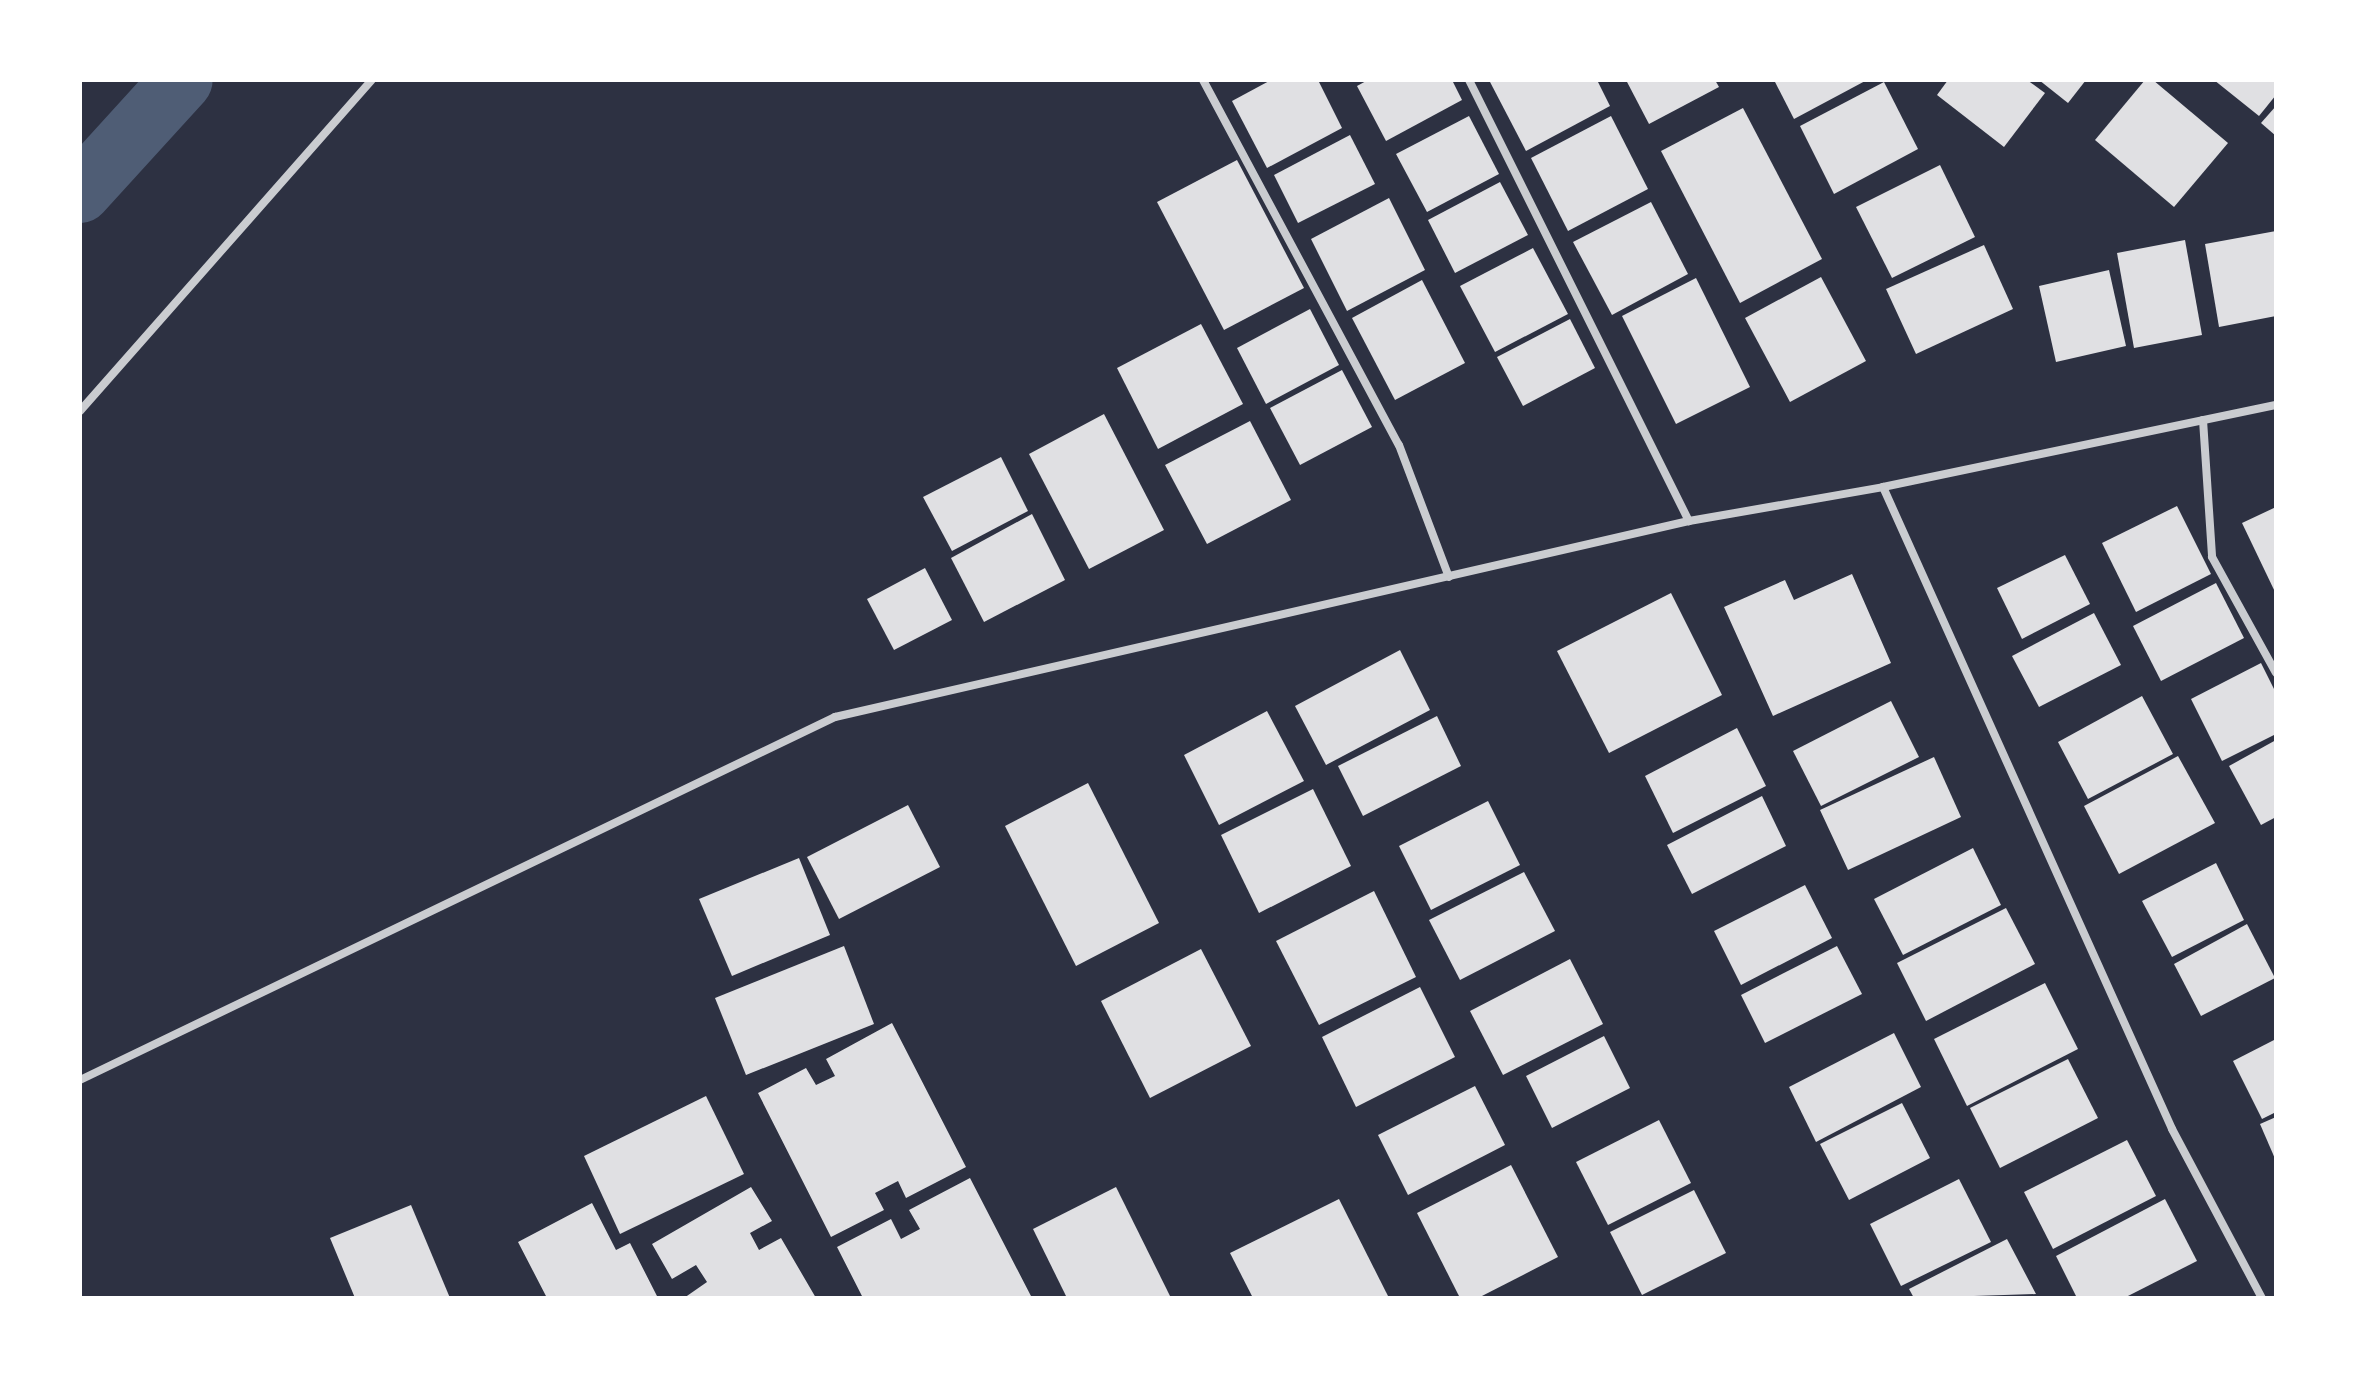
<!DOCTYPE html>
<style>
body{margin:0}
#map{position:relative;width:2356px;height:1378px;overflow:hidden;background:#2d3142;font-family:"IBM Plex Sans",sans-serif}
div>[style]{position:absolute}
.canal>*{height:62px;margin:-31px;padding:0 31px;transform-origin:31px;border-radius:31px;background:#4f5d75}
.building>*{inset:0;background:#e0e0e3}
.minor>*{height:8px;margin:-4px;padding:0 4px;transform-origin:4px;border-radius:4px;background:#caccd0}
span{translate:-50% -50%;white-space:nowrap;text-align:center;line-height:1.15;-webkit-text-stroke:8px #fff;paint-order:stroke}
.frame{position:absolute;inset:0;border:82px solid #fff;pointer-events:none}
</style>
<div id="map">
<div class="canal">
<div style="left:80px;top:192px;width:151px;rotate:-47.7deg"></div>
</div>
<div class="building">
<div style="clip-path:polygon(1271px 80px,1318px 80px,1342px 128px,1267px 168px,1232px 101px)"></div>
<div style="clip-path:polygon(1368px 80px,1452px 80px,1462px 100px,1386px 141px,1357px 86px)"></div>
<div style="clip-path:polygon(1489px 80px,1597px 80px,1610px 106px,1526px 151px)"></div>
<div style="clip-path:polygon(1626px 80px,1715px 80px,1719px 87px,1649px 124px)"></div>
<div style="clip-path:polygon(1774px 80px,1867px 80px,1794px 119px)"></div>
<div style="clip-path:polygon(1948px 80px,2027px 80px,2045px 93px,2004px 147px,1937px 95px)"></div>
<div style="clip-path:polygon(2039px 80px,2086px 80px,2068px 103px)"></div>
<div style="clip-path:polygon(2145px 80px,2153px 80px,2228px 143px,2174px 207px,2095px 140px)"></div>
<div style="clip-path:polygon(2214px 80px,2276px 80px,2276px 95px,2259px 116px)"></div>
<div style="clip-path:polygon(1884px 82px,1918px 149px,1834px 194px,1800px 126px)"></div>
<div style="clip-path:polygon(2276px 106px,2276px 136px,2261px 123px)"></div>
<div style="clip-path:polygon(1743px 108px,1822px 259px,1740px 303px,1661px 151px)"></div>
<div style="clip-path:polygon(1469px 116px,1499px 174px,1427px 212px,1396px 154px)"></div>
<div style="clip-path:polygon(1611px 116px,1648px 189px,1568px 231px,1531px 158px)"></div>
<div style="clip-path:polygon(1350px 135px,1375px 184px,1298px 223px,1274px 175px)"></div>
<div style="clip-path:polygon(1237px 160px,1304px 288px,1224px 330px,1157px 202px)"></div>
<div style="clip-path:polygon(1940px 165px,1975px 237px,1892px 278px,1856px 207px)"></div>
<div style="clip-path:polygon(1500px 182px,1528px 235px,1455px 273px,1428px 220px)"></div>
<div style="clip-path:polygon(1389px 198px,1425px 270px,1347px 311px,1311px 239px)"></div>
<div style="clip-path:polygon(1651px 202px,1688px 274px,1612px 315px,1573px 242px)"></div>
<div style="clip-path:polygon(2276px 231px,2276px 316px,2219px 327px,2205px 244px)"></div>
<div style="clip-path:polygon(2185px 240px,2202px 335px,2134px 348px,2117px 253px)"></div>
<div style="clip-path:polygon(1984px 245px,2013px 309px,1916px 354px,1886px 289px)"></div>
<div style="clip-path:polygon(1533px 248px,1568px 314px,1495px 352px,1460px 286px)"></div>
<div style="clip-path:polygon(2109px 270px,2126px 346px,2056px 362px,2039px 286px)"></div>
<div style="clip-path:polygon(1821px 277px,1866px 361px,1790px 402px,1745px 318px)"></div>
<div style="clip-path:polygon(1696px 278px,1750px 387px,1676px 424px,1622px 316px)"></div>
<div style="clip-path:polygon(1422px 280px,1465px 363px,1395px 400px,1352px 318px)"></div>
<div style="clip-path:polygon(1310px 309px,1339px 365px,1266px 404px,1237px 348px)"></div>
<div style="clip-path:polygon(1570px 319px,1595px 368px,1523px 406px,1497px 357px)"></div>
<div style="clip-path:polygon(1201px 324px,1243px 404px,1158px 449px,1117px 368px)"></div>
<div style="clip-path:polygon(1342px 370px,1372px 427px,1300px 465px,1270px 408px)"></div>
<div style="clip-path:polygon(1104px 414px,1164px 530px,1089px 569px,1029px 454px)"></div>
<div style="clip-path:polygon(1250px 421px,1291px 500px,1207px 544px,1165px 465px)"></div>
<div style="clip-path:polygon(1001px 457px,1028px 511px,952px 551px,923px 497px)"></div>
<div style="clip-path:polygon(2177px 506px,2211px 574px,2136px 612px,2102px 543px)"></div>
<div style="clip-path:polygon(2276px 507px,2276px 594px,2242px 523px)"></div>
<div style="clip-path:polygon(1032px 514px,1065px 580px,984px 622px,951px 558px)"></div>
<div style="clip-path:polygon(2065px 555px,2090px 604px,2022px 639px,1997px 588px)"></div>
<div style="clip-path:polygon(925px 568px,952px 620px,894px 650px,867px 599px)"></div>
<div style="clip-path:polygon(1852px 574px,1891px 663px,1773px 716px,1724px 607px,1785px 580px,1794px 600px)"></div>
<div style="clip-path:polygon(2216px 583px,2244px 638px,2161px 681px,2133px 626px)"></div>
<div style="clip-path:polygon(1671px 593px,1722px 695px,1609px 753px,1557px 651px)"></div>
<div style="clip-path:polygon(2094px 613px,2121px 665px,2039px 707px,2012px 656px)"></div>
<div style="clip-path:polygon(1400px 650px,1430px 710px,1326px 765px,1295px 706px)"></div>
<div style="clip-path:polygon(2261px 663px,2276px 693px,2276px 734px,2222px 761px,2191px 699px)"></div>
<div style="clip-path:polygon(2142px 696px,2173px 754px,2088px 799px,2058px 742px)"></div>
<div style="clip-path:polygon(1891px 701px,1919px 757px,1821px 806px,1793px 751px)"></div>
<div style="clip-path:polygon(1267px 711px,1304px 781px,1219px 825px,1184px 755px)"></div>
<div style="clip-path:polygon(1437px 716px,1461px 766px,1363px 816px,1338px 766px)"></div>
<div style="clip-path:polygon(1737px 728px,1766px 786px,1673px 833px,1645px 776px)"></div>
<div style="clip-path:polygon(2276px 740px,2276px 817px,2261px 825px,2229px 766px)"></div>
<div style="clip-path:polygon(2178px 756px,2215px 823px,2119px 874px,2084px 806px)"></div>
<div style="clip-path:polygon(1934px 757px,1961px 817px,1848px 870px,1820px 810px)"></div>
<div style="clip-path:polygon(1088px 783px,1159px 923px,1076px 966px,1005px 826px)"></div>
<div style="clip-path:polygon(1313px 789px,1351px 866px,1259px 913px,1221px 835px)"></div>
<div style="clip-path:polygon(1762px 796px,1786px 846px,1692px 894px,1667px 845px)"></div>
<div style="clip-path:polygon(1488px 801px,1520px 865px,1431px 910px,1399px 846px)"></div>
<div style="clip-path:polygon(908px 805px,940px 867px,839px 919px,807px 857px)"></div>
<div style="clip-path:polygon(1973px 848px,2001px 905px,1903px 955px,1874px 899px)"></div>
<div style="clip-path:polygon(799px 858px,830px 935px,732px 976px,699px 899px)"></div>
<div style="clip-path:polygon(2216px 863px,2244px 920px,2172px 957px,2142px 901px)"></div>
<div style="clip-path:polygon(1524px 872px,1555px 931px,1460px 980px,1429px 920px)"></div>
<div style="clip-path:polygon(1805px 885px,1832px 938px,1741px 985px,1714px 931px)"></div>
<div style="clip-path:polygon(1374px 891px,1416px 977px,1319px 1025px,1276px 941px)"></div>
<div style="clip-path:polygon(2006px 908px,2035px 964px,1926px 1021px,1897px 963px)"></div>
<div style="clip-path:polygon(2247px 924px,2275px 978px,2201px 1016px,2174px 964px)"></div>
<div style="clip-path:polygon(844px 946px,874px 1024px,746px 1075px,715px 998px)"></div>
<div style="clip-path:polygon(1837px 946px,1862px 994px,1765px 1043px,1741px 995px)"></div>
<div style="clip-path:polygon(1201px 949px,1251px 1046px,1150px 1098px,1101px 1001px)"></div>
<div style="clip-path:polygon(1570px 959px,1603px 1024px,1503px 1075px,1470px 1011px)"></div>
<div style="clip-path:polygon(2045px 983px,2078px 1049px,1967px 1106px,1934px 1039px)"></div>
<div style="clip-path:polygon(1420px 987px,1455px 1057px,1356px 1107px,1322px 1037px)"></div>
<div style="clip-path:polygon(892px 1023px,966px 1167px,906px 1198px,898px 1181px,875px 1193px,884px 1210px,831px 1237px,758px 1093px,806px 1068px,816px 1085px,835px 1076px,826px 1059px)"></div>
<div style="clip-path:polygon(1894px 1033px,1921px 1087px,1816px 1142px,1789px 1087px)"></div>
<div style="clip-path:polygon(1604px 1036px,1630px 1088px,1552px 1128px,1526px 1076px)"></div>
<div style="clip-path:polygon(2276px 1039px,2276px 1112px,2262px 1119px,2233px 1061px)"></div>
<div style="clip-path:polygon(2068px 1059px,2098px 1118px,2000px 1168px,1970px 1108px)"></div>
<div style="clip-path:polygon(1475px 1086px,1505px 1145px,1408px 1195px,1378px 1135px)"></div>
<div style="clip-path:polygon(706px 1096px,744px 1174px,620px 1234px,584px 1156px)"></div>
<div style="clip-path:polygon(1902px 1103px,1930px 1158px,1849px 1200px,1820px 1144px)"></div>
<div style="clip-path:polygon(2276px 1117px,2276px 1161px,2260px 1124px)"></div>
<div style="clip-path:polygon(1659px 1120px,1691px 1183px,1608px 1225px,1576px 1162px)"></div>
<div style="clip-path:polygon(2127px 1140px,2156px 1196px,2053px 1249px,2024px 1192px)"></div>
<div style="clip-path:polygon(1511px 1165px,1558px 1257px,1478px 1298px,1460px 1298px,1417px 1213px)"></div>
<div style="clip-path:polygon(970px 1178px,1032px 1298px,863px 1298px,837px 1247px,891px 1219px,901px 1239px,920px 1229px,909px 1210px)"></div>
<div style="clip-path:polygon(1959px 1179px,1991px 1242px,1901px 1286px,1870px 1224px)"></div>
<div style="clip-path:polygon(751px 1187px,772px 1221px,750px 1233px,759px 1250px,781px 1238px,816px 1298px,684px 1298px,707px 1282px,696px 1265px,672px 1279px,652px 1244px)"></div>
<div style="clip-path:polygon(1116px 1187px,1171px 1298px,1067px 1298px,1033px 1229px)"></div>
<div style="clip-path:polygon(1694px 1190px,1726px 1253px,1642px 1295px,1610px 1232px)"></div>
<div style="clip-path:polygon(1339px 1199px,1389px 1298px,1253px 1298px,1230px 1253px)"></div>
<div style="clip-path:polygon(2165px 1199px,2197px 1261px,2124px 1298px,2077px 1298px,2056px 1256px)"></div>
<div style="clip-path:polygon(592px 1203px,616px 1250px,630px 1243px,658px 1298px,547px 1298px,518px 1242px)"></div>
<div style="clip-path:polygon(411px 1205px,450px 1298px,355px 1298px,330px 1238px)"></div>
<div style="clip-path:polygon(2007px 1239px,2036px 1294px,1914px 1298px,1909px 1289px)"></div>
</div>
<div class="minor">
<div style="left:1203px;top:80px;width:414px;rotate:61.8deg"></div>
<div style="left:1399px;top:445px;width:141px;rotate:69.3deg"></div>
<div style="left:1469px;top:80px;width:493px;rotate:63.5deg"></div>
<div style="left:80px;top:411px;width:441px;rotate:-48.6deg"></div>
<div style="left:2203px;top:420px;width:137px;rotate:86.2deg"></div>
<div style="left:2212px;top:557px;width:132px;rotate:61.1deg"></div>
<div style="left:1883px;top:487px;width:704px;rotate:65.76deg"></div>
<div style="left:2172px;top:1129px;width:191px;rotate:62deg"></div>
<div style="left:80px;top:1080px;width:838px;rotate:-25.68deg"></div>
<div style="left:835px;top:717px;width:876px;rotate:-12.93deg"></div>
<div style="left:1689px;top:521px;width:197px;rotate:-9.9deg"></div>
<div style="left:1883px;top:487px;width:401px;rotate:-11.8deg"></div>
</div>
<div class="frame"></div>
</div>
